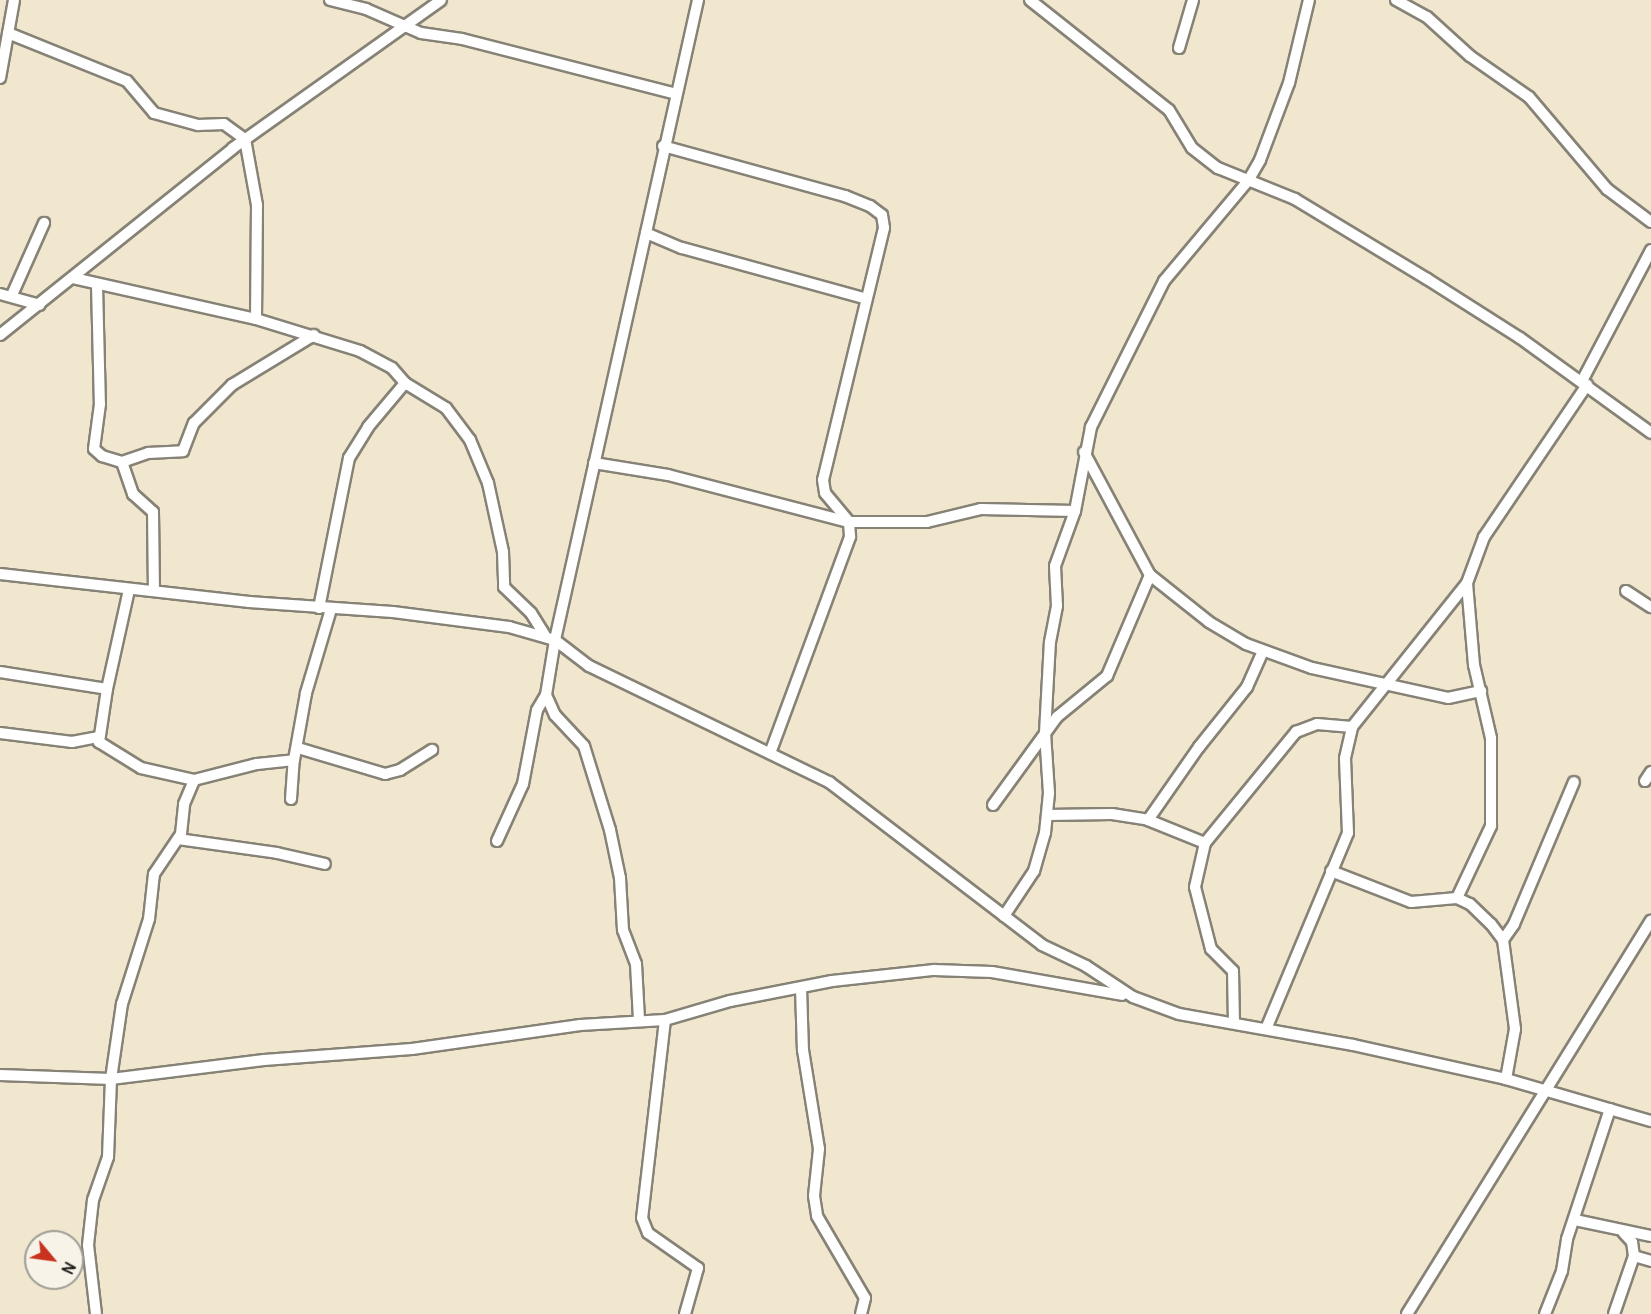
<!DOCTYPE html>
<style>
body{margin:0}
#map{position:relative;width:1651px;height:1314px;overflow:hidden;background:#f1e7cf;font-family:Pangolin,sans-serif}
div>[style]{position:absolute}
.roads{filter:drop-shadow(2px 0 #868276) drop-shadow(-2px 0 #868276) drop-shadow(0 2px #868276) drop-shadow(0 -2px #868276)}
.minor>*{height:10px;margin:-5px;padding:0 5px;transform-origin:5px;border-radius:5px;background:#fff}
span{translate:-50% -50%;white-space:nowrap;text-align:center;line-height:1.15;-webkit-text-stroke:6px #f7f3e8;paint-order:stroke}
.north{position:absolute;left:24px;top:1230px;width:60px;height:60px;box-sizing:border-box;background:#f7f3e8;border:2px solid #9f9d96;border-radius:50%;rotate:119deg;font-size:16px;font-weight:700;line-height:24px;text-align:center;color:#1c1c1c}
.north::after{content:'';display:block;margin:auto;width:21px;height:27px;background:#c8321e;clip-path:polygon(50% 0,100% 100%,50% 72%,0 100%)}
</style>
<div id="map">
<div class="roads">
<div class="minor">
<div style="left:330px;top:0;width:37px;rotate:14deg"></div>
<div style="left:366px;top:9px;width:60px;rotate:23.6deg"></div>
<div style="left:421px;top:33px;width:41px;rotate:8.3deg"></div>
<div style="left:462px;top:39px;width:221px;rotate:14.4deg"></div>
<div style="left:698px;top:0;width:656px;rotate:102.6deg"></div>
<div style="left:555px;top:640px;width:43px;rotate:37.4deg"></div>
<div style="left:589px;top:666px;width:267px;rotate:25.8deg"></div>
<div style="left:829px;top:782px;width:268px;rotate:37.4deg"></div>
<div style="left:1042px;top:945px;width:49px;rotate:25.5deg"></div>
<div style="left:1086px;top:966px;width:56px;rotate:33.4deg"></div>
<div style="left:1133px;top:997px;width:49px;rotate:20.3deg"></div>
<div style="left:1179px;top:1014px;width:177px;rotate:10.1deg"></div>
<div style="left:1353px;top:1045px;width:157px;rotate:12.5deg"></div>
<div style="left:1506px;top:1079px;width:151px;rotate:16.2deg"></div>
<div style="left:1030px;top:0;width:177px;rotate:38.4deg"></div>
<div style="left:1169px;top:110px;width:44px;rotate:58.8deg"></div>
<div style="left:1192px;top:148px;width:33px;rotate:38deg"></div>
<div style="left:1218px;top:168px;width:83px;rotate:21.9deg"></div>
<div style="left:1295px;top:199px;width:154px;rotate:31.2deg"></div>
<div style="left:1427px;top:279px;width:110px;rotate:32.4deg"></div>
<div style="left:1520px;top:338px;width:162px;rotate:35.9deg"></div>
<div style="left:1396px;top:0;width:35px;rotate:29deg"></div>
<div style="left:1427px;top:17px;width:58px;rotate:42.2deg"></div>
<div style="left:1470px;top:56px;width:72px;rotate:34.8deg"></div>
<div style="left:1529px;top:97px;width:121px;rotate:49.7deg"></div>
<div style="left:1607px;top:189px;width:55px;rotate:36.9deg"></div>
<div style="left:8px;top:33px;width:128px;rotate:22deg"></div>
<div style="left:127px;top:81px;width:42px;rotate:49.8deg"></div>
<div style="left:154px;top:113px;width:46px;rotate:15.3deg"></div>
<div style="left:198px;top:125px;width:26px;rotate:-2deg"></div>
<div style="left:224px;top:124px;width:26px;rotate:36deg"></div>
<div style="left:245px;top:139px;width:67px;rotate:79.7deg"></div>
<div style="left:257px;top:205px;width:114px;rotate:90.5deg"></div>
<div style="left:1179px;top:48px;width:50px;rotate:-73.7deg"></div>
<div style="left:0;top:78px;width:79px;rotate:-79.8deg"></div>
<div style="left:663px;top:146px;width:189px;rotate:15.4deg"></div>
<div style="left:845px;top:196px;width:27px;rotate:22deg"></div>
<div style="left:870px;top:206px;width:15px;rotate:37deg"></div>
<div style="left:882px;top:215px;width:13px;rotate:81deg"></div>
<div style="left:884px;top:228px;width:259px;rotate:103.6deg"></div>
<div style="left:823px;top:480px;width:13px;rotate:81deg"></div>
<div style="left:825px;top:493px;width:38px;rotate:50deg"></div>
<div style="left:849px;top:522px;width:15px;rotate:86deg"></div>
<div style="left:850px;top:537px;width:230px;rotate:110.3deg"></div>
<div style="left:646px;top:233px;width:39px;rotate:23deg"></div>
<div style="left:682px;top:248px;width:189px;rotate:15.4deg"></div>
<div style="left:73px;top:278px;width:188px;rotate:12.6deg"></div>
<div style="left:256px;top:319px;width:109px;rotate:17.1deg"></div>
<div style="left:360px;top:351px;width:36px;rotate:28deg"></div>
<div style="left:392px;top:368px;width:20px;rotate:49deg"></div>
<div style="left:405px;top:383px;width:48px;rotate:31.4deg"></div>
<div style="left:446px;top:408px;width:40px;rotate:53deg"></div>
<div style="left:470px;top:440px;width:47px;rotate:67.3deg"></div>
<div style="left:488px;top:483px;width:71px;rotate:77.7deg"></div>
<div style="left:503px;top:552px;width:35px;rotate:88deg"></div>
<div style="left:504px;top:587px;width:37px;rotate:44deg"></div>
<div style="left:531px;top:613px;width:25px;rotate:58deg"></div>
<div style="left:97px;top:285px;width:119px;rotate:88.6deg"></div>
<div style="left:100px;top:404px;width:45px;rotate:97.6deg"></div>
<div style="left:94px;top:449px;width:11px;rotate:41deg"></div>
<div style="left:102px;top:456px;width:21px;rotate:17deg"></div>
<div style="left:122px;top:462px;width:34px;rotate:71deg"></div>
<div style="left:133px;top:494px;width:27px;rotate:42deg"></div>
<div style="left:153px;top:512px;width:78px;rotate:89.3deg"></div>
<div style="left:0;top:294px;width:41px;rotate:15.4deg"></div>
<div style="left:12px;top:295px;width:79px;rotate:-66deg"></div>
<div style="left:0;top:335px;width:299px;rotate:-38.7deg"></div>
<div style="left:233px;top:148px;width:255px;rotate:-35.4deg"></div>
<div style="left:1582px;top:381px;width:148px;rotate:-62.2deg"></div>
<div style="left:1084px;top:452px;width:140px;rotate:61.8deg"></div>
<div style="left:1150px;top:575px;width:75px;rotate:38.5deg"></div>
<div style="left:1209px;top:622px;width:43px;rotate:30.7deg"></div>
<div style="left:1246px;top:644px;width:70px;rotate:20deg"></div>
<div style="left:1312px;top:668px;width:139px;rotate:12.4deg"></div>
<div style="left:1448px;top:698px;width:34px;rotate:-12deg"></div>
<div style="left:122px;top:462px;width:28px;rotate:-19deg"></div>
<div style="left:148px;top:453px;width:35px;rotate:-3deg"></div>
<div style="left:183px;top:451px;width:30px;rotate:-69deg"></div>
<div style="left:194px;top:423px;width:54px;rotate:-45deg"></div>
<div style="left:232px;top:385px;width:96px;rotate:-31.4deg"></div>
<div style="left:594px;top:463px;width:75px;rotate:9.2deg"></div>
<div style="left:668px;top:475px;width:187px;rotate:14.6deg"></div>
<div style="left:849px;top:522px;width:78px"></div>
<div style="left:927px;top:522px;width:56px;rotate:-13.5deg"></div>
<div style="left:981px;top:509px;width:94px;rotate:1.2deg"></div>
<div style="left:0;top:574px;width:251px;rotate:6.4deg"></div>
<div style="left:249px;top:602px;width:144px;rotate:4deg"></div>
<div style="left:393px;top:612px;width:117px;rotate:7.4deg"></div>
<div style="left:509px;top:627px;width:48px;rotate:15.8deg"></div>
<div style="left:555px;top:640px;width:56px;rotate:99.3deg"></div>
<div style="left:546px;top:695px;width:22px;rotate:66deg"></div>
<div style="left:555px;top:715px;width:42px;rotate:46.9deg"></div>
<div style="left:584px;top:746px;width:88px;rotate:72.8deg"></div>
<div style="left:610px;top:830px;width:49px;rotate:78.2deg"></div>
<div style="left:620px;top:878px;width:52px;rotate:86.7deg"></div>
<div style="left:623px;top:930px;width:36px;rotate:69deg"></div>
<div style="left:636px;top:964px;width:56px;rotate:86.9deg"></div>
<div style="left:1626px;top:591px;width:30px;rotate:33deg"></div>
<div style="left:319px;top:608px;width:153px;rotate:-78.7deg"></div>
<div style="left:349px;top:458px;width:36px;rotate:-58deg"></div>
<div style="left:368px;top:427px;width:57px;rotate:-49.9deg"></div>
<div style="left:0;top:672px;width:108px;rotate:9deg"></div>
<div style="left:107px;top:689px;width:101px;rotate:-77.5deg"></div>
<div style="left:107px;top:689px;width:54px;rotate:98.6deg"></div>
<div style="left:99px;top:742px;width:49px;rotate:31.8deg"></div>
<div style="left:141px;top:768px;width:54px;rotate:12.8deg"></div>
<div style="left:0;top:733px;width:73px;rotate:7.1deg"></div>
<div style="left:72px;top:742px;width:26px;rotate:-11deg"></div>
<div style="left:298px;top:748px;width:91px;rotate:16.6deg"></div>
<div style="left:385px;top:774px;width:16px;rotate:-15deg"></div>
<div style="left:400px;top:770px;width:38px;rotate:-32deg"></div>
<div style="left:1645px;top:781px;width:11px;rotate:-56deg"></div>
<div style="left:291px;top:799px;width:39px;rotate:-86deg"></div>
<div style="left:993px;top:805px;width:109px;rotate:-54deg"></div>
<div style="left:1057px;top:717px;width:65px;rotate:-39.4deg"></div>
<div style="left:1107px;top:676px;width:110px;rotate:-66.9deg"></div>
<div style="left:1048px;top:815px;width:64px;rotate:-0.9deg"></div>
<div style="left:1112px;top:814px;width:36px;rotate:9deg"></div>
<div style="left:1148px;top:820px;width:61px;rotate:22deg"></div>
<div style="left:1148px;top:820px;width:89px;rotate:-55.1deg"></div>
<div style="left:1199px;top:747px;width:77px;rotate:-51.3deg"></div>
<div style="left:1247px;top:687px;width:39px;rotate:-66deg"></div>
<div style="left:178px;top:839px;width:100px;rotate:8deg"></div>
<div style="left:277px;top:853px;width:49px;rotate:12.9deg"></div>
<div style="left:497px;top:841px;width:63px;rotate:-65.5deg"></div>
<div style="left:523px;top:784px;width:75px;rotate:-79.3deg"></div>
<div style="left:537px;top:710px;width:17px;rotate:-59deg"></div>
<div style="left:1331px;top:871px;width:86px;rotate:21.2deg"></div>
<div style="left:1411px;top:902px;width:46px;rotate:-5deg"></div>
<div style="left:1457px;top:898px;width:14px;rotate:25deg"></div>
<div style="left:1470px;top:904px;width:29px;rotate:44deg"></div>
<div style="left:1491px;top:924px;width:20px;rotate:53deg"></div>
<div style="left:1503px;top:940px;width:90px;rotate:82.3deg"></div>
<div style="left:1515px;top:1029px;width:51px;rotate:100.2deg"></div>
<div style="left:1457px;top:898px;width:80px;rotate:-64.7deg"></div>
<div style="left:1491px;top:826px;width:88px;rotate:-90deg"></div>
<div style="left:1491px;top:738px;width:75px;rotate:-103.1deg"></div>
<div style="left:1474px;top:665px;width:82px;rotate:-94.9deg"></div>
<div style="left:1467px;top:583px;width:49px;rotate:-69.7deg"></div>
<div style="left:1484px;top:537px;width:184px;rotate:-55.9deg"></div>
<div style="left:1004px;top:916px;width:54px;rotate:-56.3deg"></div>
<div style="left:1034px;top:871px;width:40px;rotate:-74deg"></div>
<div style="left:1045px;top:833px;width:40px;rotate:-84.3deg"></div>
<div style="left:1049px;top:793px;width:60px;rotate:-93.8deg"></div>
<div style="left:1045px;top:733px;width:91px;rotate:-86.9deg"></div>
<div style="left:1050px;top:642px;width:37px;rotate:-79deg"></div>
<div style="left:1057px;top:606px;width:40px;rotate:-92.9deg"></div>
<div style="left:1055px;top:566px;width:59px;rotate:-70deg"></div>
<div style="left:1075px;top:511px;width:86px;rotate:-79.2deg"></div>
<div style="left:1091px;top:427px;width:163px;rotate:-63.4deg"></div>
<div style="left:1164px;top:281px;width:131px;rotate:-50deg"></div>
<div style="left:1248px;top:181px;width:24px;rotate:-60deg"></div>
<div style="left:1260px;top:160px;width:82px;rotate:-69.4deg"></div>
<div style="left:1289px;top:83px;width:85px;rotate:-76.5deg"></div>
<div style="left:1503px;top:940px;width:19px;rotate:-55deg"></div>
<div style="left:1514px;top:924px;width:154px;rotate:-67.1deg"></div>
<div style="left:801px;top:988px;width:62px;rotate:88.2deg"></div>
<div style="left:803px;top:1050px;width:100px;rotate:80.8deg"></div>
<div style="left:819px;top:1149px;width:47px;rotate:96.1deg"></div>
<div style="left:814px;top:1196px;width:20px;rotate:81deg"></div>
<div style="left:817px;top:1216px;width:95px;rotate:59.7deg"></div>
<div style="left:865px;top:1298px;width:16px;rotate:104deg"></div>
<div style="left:665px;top:1020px;width:199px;rotate:96.6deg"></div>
<div style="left:642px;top:1218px;width:16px;rotate:68deg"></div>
<div style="left:648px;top:1233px;width:61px;rotate:35deg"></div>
<div style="left:698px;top:1268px;width:48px;rotate:105.8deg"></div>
<div style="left:1234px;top:1023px;width:52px;rotate:-91.1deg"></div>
<div style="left:1233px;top:971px;width:31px;rotate:-135deg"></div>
<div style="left:1211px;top:949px;width:64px;rotate:-104.5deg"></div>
<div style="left:1195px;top:887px;width:45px;rotate:-77.2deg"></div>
<div style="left:1205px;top:843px;width:144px;rotate:-50.7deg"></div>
<div style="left:1296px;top:732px;width:22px;rotate:-21deg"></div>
<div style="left:1317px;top:724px;width:35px;rotate:5deg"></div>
<div style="left:1266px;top:1029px;width:212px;rotate:-67.3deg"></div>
<div style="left:1348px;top:833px;width:75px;rotate:-92.3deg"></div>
<div style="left:1345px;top:758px;width:32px;rotate:-77deg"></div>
<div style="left:1352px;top:727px;width:184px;rotate:-51.4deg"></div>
<div style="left:0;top:1075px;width:111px;rotate:2.1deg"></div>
<div style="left:111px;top:1079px;width:154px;rotate:-7.1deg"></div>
<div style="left:264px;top:1060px;width:148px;rotate:-4.3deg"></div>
<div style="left:412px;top:1049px;width:170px;rotate:-8.1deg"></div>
<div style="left:580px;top:1025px;width:85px;rotate:-3.4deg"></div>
<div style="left:665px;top:1020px;width:68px;rotate:-16.3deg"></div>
<div style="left:730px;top:1001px;width:104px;rotate:-11.1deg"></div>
<div style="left:832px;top:981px;width:103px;rotate:-6.2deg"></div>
<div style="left:934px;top:970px;width:58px;rotate:2deg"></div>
<div style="left:992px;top:972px;width:132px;rotate:10deg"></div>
<div style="left:1575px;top:1220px;width:78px;rotate:11.9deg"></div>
<div style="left:1634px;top:1256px;width:18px;rotate:16deg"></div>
<div style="left:96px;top:1314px;width:69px;rotate:-96.6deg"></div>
<div style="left:88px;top:1245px;width:45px;rotate:-83.7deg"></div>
<div style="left:93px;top:1200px;width:46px;rotate:-70.8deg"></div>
<div style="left:108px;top:1157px;width:78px;rotate:-87.8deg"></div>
<div style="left:111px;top:1079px;width:76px;rotate:-81.7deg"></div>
<div style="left:122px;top:1004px;width:89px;rotate:-72.4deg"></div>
<div style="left:149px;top:919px;width:45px;rotate:-83.7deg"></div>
<div style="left:154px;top:874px;width:48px;rotate:-56deg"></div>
<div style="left:181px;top:834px;width:30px;rotate:-84deg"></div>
<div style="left:184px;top:804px;width:26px;rotate:-67deg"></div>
<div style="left:194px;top:780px;width:65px;rotate:-14.3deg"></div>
<div style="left:257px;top:764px;width:37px;rotate:-6deg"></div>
<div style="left:294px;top:760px;width:68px;rotate:-79.8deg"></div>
<div style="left:306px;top:693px;width:88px;rotate:-73.4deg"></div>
<div style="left:1407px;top:1314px;width:463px;rotate:-58.2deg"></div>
<div style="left:1545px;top:1314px;width:46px;rotate:-68.4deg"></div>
<div style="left:1562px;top:1271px;width:32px;rotate:-81deg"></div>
<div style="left:1567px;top:1239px;width:137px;rotate:-71.7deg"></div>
<div style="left:1614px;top:1314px;width:61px;rotate:-71deg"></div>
<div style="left:1634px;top:1256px;width:14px;rotate:-98deg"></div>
<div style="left:1632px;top:1242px;width:13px;rotate:-132deg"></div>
</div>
</div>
<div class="north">N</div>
</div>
